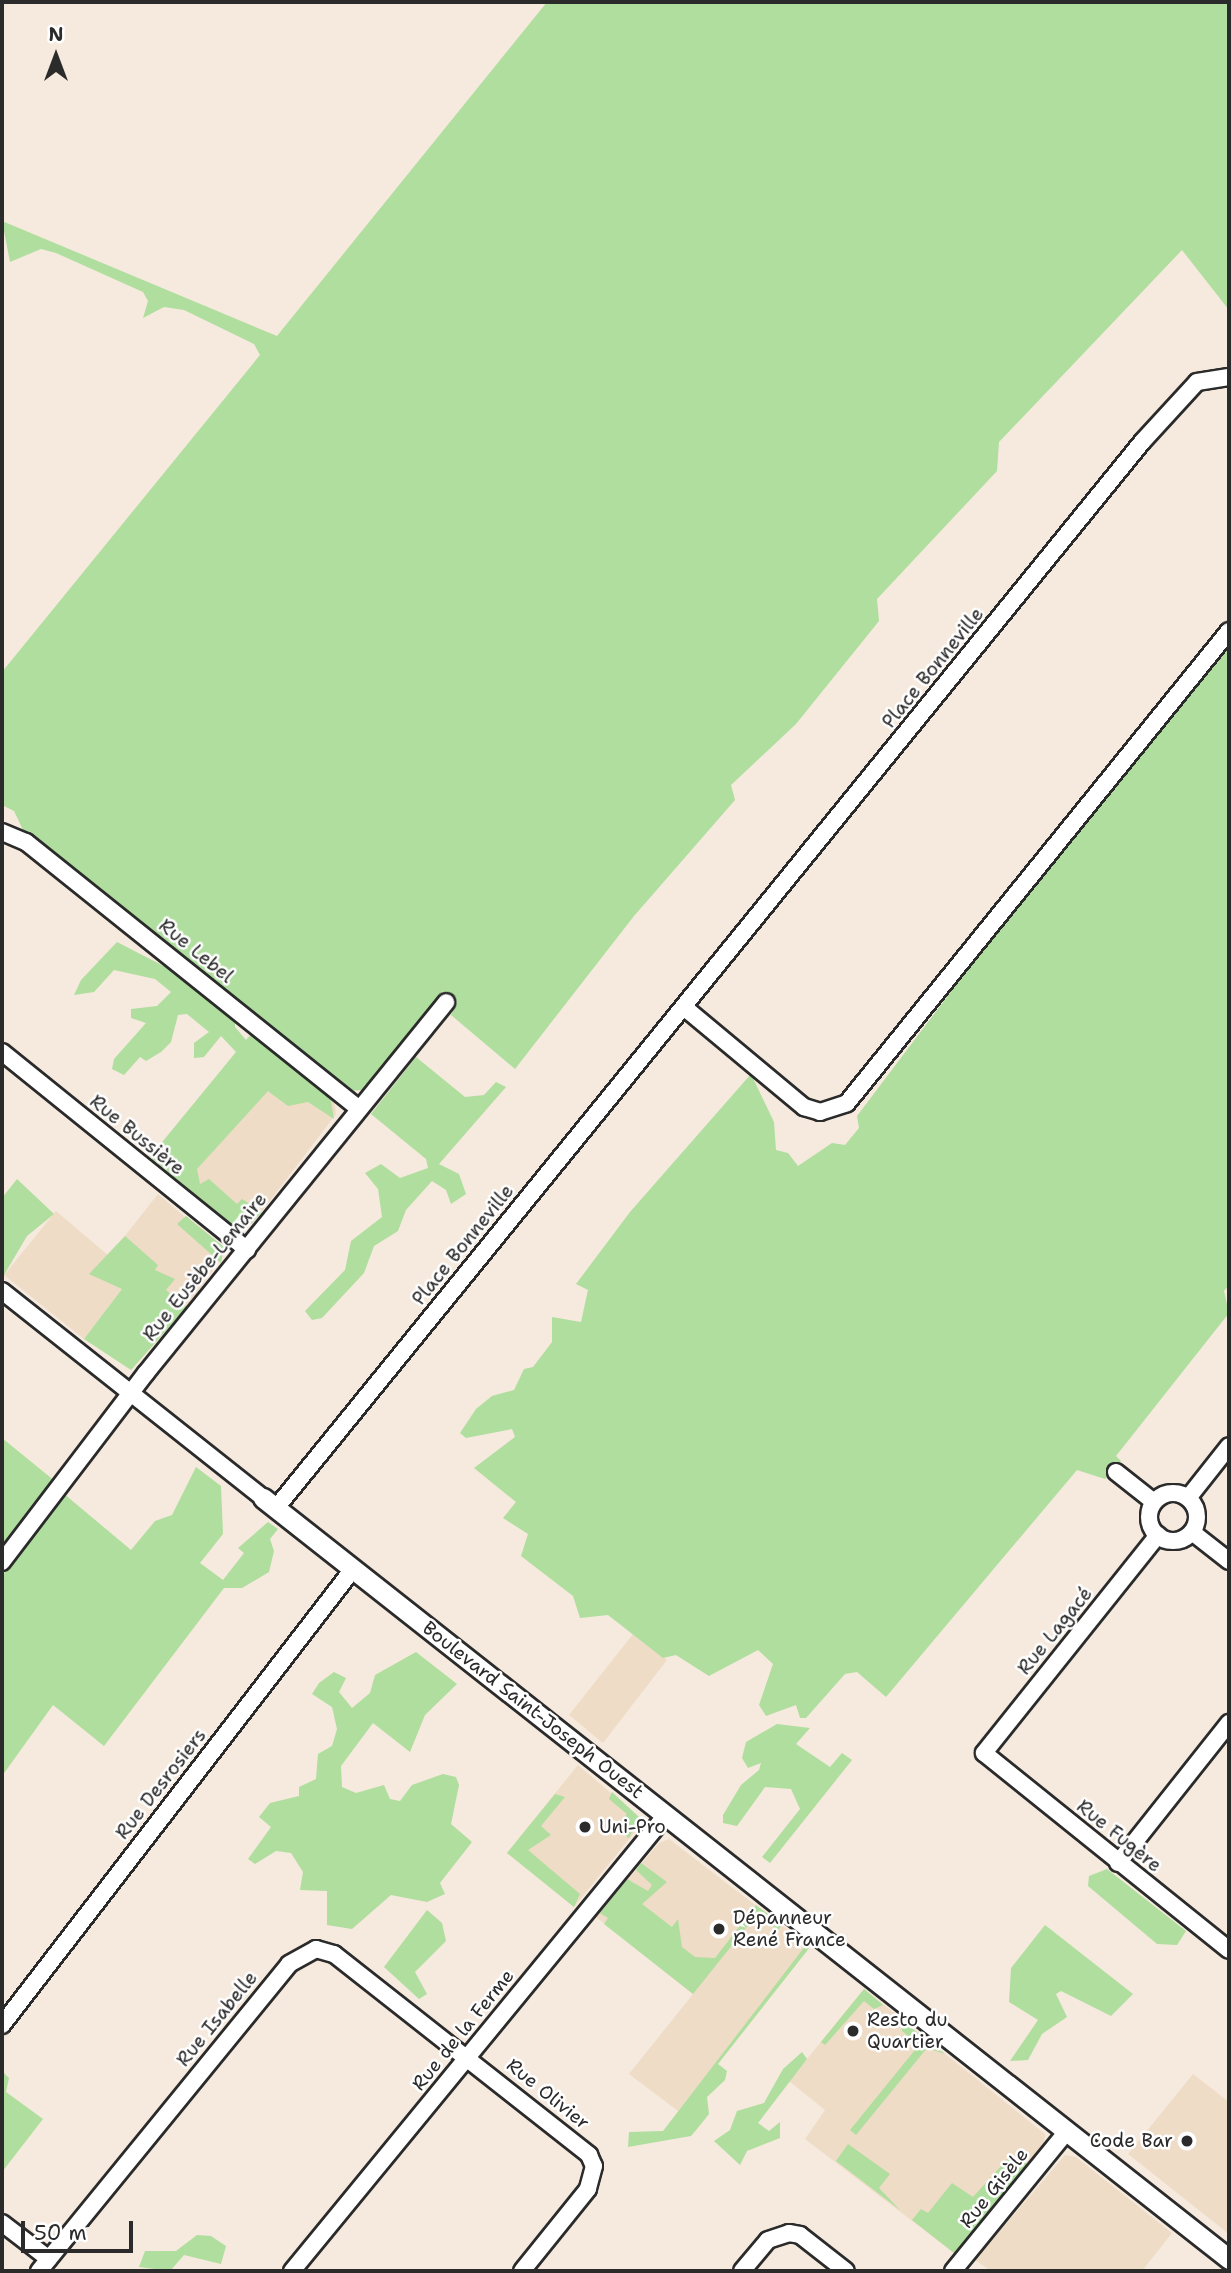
<!DOCTYPE html>
<meta charset="utf-8">
<style>
body{margin:0}
#map{position:relative;width:1231px;height:2273px;overflow:hidden;background:#f5eadd;font-family:"Shantell Sans",sans-serif}
div>[style]{position:absolute}
.built>*{inset:0;background:#eedcc6}
.green>*{inset:0;background:#afde9e}
.roads{filter:drop-shadow(2px 0 #2b2b2b) drop-shadow(-2px 0 #2b2b2b) drop-shadow(0 2px #2b2b2b) drop-shadow(0 -2px #2b2b2b)}
.minor>*{height:16px;margin:-8px;padding:0 8px;transform-origin:8px;border-radius:8px;background:#fff}
.minor>.ring{margin:-8px;padding:0;box-sizing:content-box;background:none;border:16px solid #fff;border-radius:50%}
.major>*{height:19px;margin:-9.5px;padding:0 9.5px;transform-origin:9.5px;border-radius:9.5px;background:#fff}
.dots>*{width:19px;height:19px;translate:-50% -50%;box-sizing:border-box;border:4px solid #fff;border-radius:50%}
span{translate:-50% -50%;white-space:nowrap;text-align:center;line-height:1.15;-webkit-text-stroke:5px #fff;paint-order:stroke}
.street-label{font-size:19px;color:#2b2b2b}
.poi-label{font-size:19px;color:#2b2b2b}
.left{translate:0 -50%;text-align:left}
.right{translate:-100% -50%;text-align:right}
.frame{position:absolute;inset:0;border:4px solid #2b2b2b;pointer-events:none}
.north{position:absolute;left:21px;top:21px;width:70px;height:70px;-webkit-text-stroke:5px #fff;paint-order:stroke;rotate:0deg;font-size:19px;font-weight:700;line-height:28px;text-align:center;color:#2b2b2b}
.north::after{content:'';display:block;margin:auto;width:24px;height:32px;background:#2b2b2b;clip-path:polygon(50% 0,100% 100%,50% 72%,0 100%)}
.scale{position:absolute;left:21px;top:2221px;width:112px;height:32px;box-sizing:border-box;border:4px solid #2b2b2b;border-top:0;padding-left:9px;font-size:21px;line-height:24px;white-space:nowrap;color:#2b2b2b;-webkit-text-stroke:5px #fff;paint-order:stroke}
</style>
<div id="map">
<div class="built">
<div style="clip-path:polygon(253px 1032px,334px 1098px,336px 1114px,253px 1223px,241px 1230px,150px 1157px)"></div>
<div style="clip-path:polygon(158px 1194px,226px 1252px,187px 1307px,138px 1268px,84px 1339px,4px 1275px,56px 1211px,109px 1256px)"></div>
<div style="clip-path:polygon(633px 1634px,667px 1660px,603px 1743px,569px 1715px)"></div>
<div style="clip-path:polygon(578px 1765px,639px 1817px,634px 1833px,574px 1907px,507px 1853px)"></div>
<div style="clip-path:polygon(669px 1839px,810px 1947px,678px 2111px,629px 2074px,693px 1994px,596px 1917px,659px 1843px)"></div>
<div style="clip-path:polygon(864px 1989px,1045px 2134px,1044px 2143px,954px 2253px,805px 2139px,825px 2110px,789px 2081px)"></div>
<div style="clip-path:polygon(1193px 2074px,1229px 2102px,1229px 2234px,1128px 2154px)"></div>
<div style="clip-path:polygon(1065px 2155px,1076px 2157px,1172px 2233px,1142px 2271px,991px 2271px,975px 2260px)"></div>
</div>
<div class="green">
<div style="clip-path:polygon(547px 2px,1229px 2px,1229px 310px,1182px 250px,999px 442px,997px 471px,877px 599px,879px 621px,796px 724px,731px 785px,735px 800px,634px 916px,515px 1069px,451px 1015px,457px 1002px,443px 991px,362px 1090px,348px 1091px,23px 830px,14px 811px,2px 805px,2px 672px,260px 355px,254px 344px,184px 310px,164px 307px,143px 318px,148px 301px,143px 292px,56px 253px,41px 249px,10px 262px,2px 221px,277px 336px)"></div>
<div style="clip-path:polygon(1229px 644px,1229px 1285px,1224px 1291px,1229px 1313px,1116px 1456px,1121px 1461px,1105px 1479px,1077px 1470px,886px 1697px,857px 1672px,845px 1674px,806px 1718px,800px 1718px,796px 1705px,766px 1716px,759px 1705px,773px 1664px,758px 1650px,709px 1676px,676px 1655px,663px 1658px,608px 1615px,580px 1618px,573px 1596px,521px 1556px,528px 1534px,503px 1518px,516px 1502px,474px 1468px,515px 1437px,512px 1429px,466px 1438px,460px 1433px,476px 1409px,492px 1396px,514px 1390px,524px 1369px,533px 1367px,552px 1342px,552px 1317px,581px 1322px,588px 1290px,576px 1284px,630px 1212px,751px 1074px,774px 1122px,776px 1150px,788px 1153px,798px 1166px,832px 1143px,845px 1145px,859px 1128px,857px 1116px,956px 985px)"></div>
<div style="clip-path:polygon(117px 942px,179px 974px,235px 1018px,235px 1027px,246px 1040px,253px 1032px,330px 1095px,334px 1119px,308px 1102px,288px 1106px,268px 1091px,197px 1169px,200px 1184px,209px 1179px,237px 1204px,242px 1199px,262px 1212px,247px 1228px,235px 1227px,150px 1157px,236px 1052px,221px 1036px,204px 1057px,194px 1058px,194px 1043px,209px 1032px,187px 1014px,178px 1015px,171px 1042px,161px 1052px,146px 1061px,140px 1057px,124px 1075px,112px 1069px,114px 1059px,146px 1023px,131px 1018px,131px 1009px,157px 1006px,171px 992px,155px 979px,114px 970px,94px 992px,74px 995px,81px 980px)"></div>
<div style="clip-path:polygon(416px 1057px,465px 1097px,484px 1095px,496px 1082px,506px 1087px,439px 1164px,459px 1174px,466px 1194px,451px 1204px,446px 1190px,432px 1181px,406px 1210px,398px 1231px,374px 1246px,364px 1273px,322px 1318px,312px 1320px,305px 1311px,345px 1270px,351px 1241px,382px 1217px,378px 1189px,365px 1173px,381px 1164px,400px 1178px,428px 1168px,426px 1159px,371px 1114px)"></div>
<div style="clip-path:polygon(17px 1179px,54px 1214px,27px 1236px,4px 1275px,2px 1198px)"></div>
<div style="clip-path:polygon(186px 1216px,224px 1247px,221px 1263px,177px 1224px)"></div>
<div style="clip-path:polygon(125px 1236px,158px 1265px,155px 1270px,175px 1279px,166px 1290px,187px 1307px,131px 1370px,84px 1339px,122px 1289px,89px 1274px)"></div>
<div style="clip-path:polygon(2px 1438px,56px 1482px,2px 1550px)"></div>
<div style="clip-path:polygon(196px 1467px,221px 1486px,223px 1534px,200px 1563px,223px 1580px,244px 1553px,238px 1548px,268px 1522px,278px 1529px,270px 1539px,274px 1551px,269px 1572px,242px 1588px,224px 1588px,104px 1746px,53px 1705px,2px 1776px,2px 1576px,63px 1493px,131px 1550px,155px 1521px,172px 1515px)"></div>
<div style="clip-path:polygon(416px 1652px,457px 1684px,425px 1715px,410px 1752px,373px 1723px,341px 1766px,342px 1787px,356px 1793px,384px 1785px,390px 1799px,400px 1801px,412px 1785px,443px 1774px,456px 1777px,459px 1785px,451px 1824px,472px 1842px,440px 1883px,445px 1894px,427px 1902px,391px 1895px,352px 1929px,327px 1925px,327px 1891px,300px 1890px,303px 1872px,291px 1853px,276px 1851px,255px 1864px,248px 1859px,271px 1827px,259px 1817px,270px 1803px,299px 1796px,299px 1787px,316px 1779px,318px 1754px,332px 1746px,337px 1729px,332px 1707px,312px 1694px,319px 1683px,334px 1672px,346px 1678px,339px 1692px,352px 1708px,370px 1693px,375px 1675px)"></div>
<div style="clip-path:polygon(777px 1724px,810px 1728px,796px 1744px,830px 1767px,842px 1753px,852px 1760px,770px 1863px,762px 1857px,800px 1809px,791px 1789px,765px 1787px,737px 1826px,723px 1823px,723px 1815px,741px 1785px,759px 1770px,761px 1763px,748px 1768px,742px 1758px,746px 1742px)"></div>
<div style="clip-path:polygon(612px 1792px,639px 1817px,629px 1838px,615px 1828px,627px 1814px,609px 1799px)"></div>
<div style="clip-path:polygon(555px 1794px,565px 1797px,541px 1826px,551px 1835px,528px 1850px,580px 1894px,574px 1907px,507px 1853px)"></div>
<div style="clip-path:polygon(641px 1863px,667px 1882px,642px 1904px,672px 1927px,678px 1919px,682px 1947px,695px 1957px,715px 1958px,756px 1905px,782px 1925px,778px 1930px,757px 1914px,693px 1994px,604px 1924px,608px 1918px,600px 1913px,627px 1879px,648px 1891px,652px 1885px,636px 1870px)"></div>
<div style="clip-path:polygon(1107px 1869px,1186px 1931px,1177px 1945px,1157px 1944px,1088px 1886px,1089px 1876px)"></div>
<div style="clip-path:polygon(427px 1910px,442px 1923px,446px 1941px,415px 1972px,427px 1994px,419px 1999px,384px 1967px)"></div>
<div style="clip-path:polygon(1045px 1925px,1133px 1994px,1111px 2016px,1061px 1991px,1056px 1994px,1067px 2017px,1042px 2034px,1028px 2060px,1010px 2061px,1038px 2020px,1009px 2002px,1011px 1968px)"></div>
<div style="clip-path:polygon(806px 1945px,810px 1947px,718px 2064px,727px 2071px,725px 2080px,707px 2097px,709px 2114px,697px 2129px,691px 2136px,628px 2147px,629px 2132px,663px 2131px)"></div>
<div style="clip-path:polygon(864px 1989px,883px 2005px,874px 2009px,864px 2001px,825px 2045px,821px 2042px)"></div>
<div style="clip-path:polygon(901px 2020px,945px 2054px,927px 2048px,856px 2135px,850px 2130px,919px 2045px,902px 2031px)"></div>
<div style="clip-path:polygon(802px 2052px,807px 2059px,758px 2123px,769px 2131px,780px 2122px,780px 2138px,747px 2151px,740px 2165px,714px 2141px,730px 2130px,737px 2111px,764px 2103px,783px 2069px)"></div>
<div style="clip-path:polygon(4px 2073px,9px 2078px,6px 2092px,43px 2119px,2px 2172px)"></div>
<div style="clip-path:polygon(848px 2144px,890px 2174px,879px 2188px,900px 2210px,836px 2161px)"></div>
<div style="clip-path:polygon(1011px 2155px,1027px 2164px,954px 2253px,912px 2220px,921px 2209px,928px 2213px,952px 2183px,973px 2197px)"></div>
<div style="clip-path:polygon(197px 2235px,211px 2236px,226px 2246px,221px 2264px,184px 2255px,170px 2271px,139px 2267px,145px 2251px,176px 2251px)"></div>
</div>
<div class="roads">
<div class="minor">
<div style="left:2px;top:832px;width:26px;rotate:23deg"></div>
<div style="left:26px;top:842px;width:427px;rotate:38.7deg"></div>
<div style="left:685px;top:1008px;width:155px;rotate:39.8deg"></div>
<div style="left:804px;top:1107px;width:17px;rotate:17deg"></div>
<div style="left:820px;top:1112px;width:28px;rotate:-18deg"></div>
<div style="left:847px;top:1103px;width:607px;rotate:-51.02deg"></div>
<div style="left:2px;top:1052px;width:315px;rotate:38.9deg"></div>
<div style="left:2px;top:1291px;width:333px;rotate:38.4deg"></div>
<div style="left:1116px;top:1472px;width:48px;rotate:38.3deg"></div>
<div class="ring" style="left:1149px;top:1493px;width:32px;height:32px"></div>
<div style="left:1188px;top:1498px;width:66px;rotate:-51.7deg"></div>
<div style="left:276px;top:1508px;width:1373px;rotate:-50.91deg"></div>
<div style="left:1142px;top:442px;width:81px;rotate:-47.5deg"></div>
<div style="left:1197px;top:382px;width:32px;rotate:-9deg"></div>
<div style="left:1192px;top:1532px;width:47px;rotate:38.1deg"></div>
<div style="left:1158px;top:1535px;width:279px;rotate:128.6deg"></div>
<div style="left:984px;top:1753px;width:314px;rotate:38.8deg"></div>
<div style="left:2px;top:1562px;width:238px;rotate:-52.7deg"></div>
<div style="left:146px;top:1373px;width:477px;rotate:-51deg"></div>
<div style="left:1118px;top:1863px;width:179px;rotate:-51.6deg"></div>
<div style="left:2px;top:2025px;width:575px;rotate:-52.41deg"></div>
<div style="left:2px;top:2223px;width:59px;rotate:37.5deg"></div>
<div style="left:39px;top:2271px;width:396px;rotate:-50.8deg"></div>
<div style="left:289px;top:1964px;width:31px;rotate:-29deg"></div>
<div style="left:316px;top:1949px;width:19px;rotate:16deg"></div>
<div style="left:334px;top:1954px;width:325px;rotate:38.2deg"></div>
<div style="left:589px;top:2155px;width:12px;rotate:66deg"></div>
<div style="left:594px;top:2166px;width:24px;rotate:105deg"></div>
<div style="left:588px;top:2189px;width:105px;rotate:128.8deg"></div>
<div style="left:292px;top:2271px;width:590px;rotate:-50.64deg"></div>
<div style="left:742px;top:2271px;width:40px;rotate:-50deg"></div>
<div style="left:768px;top:2240px;width:22px;rotate:-18deg"></div>
<div style="left:789px;top:2233px;width:11px;rotate:10deg"></div>
<div style="left:800px;top:2235px;width:58px;rotate:38deg"></div>
<div style="left:953px;top:2271px;width:181px;rotate:-50.8deg"></div>
</div>
<div class="major">
<div style="left:263px;top:1498px;width:1230px;rotate:38.23deg"></div>
</div>
</div>
<div class="dots">
<div style="left:585px;top:1827px;background:#2b2b2b"></div>
<div style="left:719px;top:1929px;background:#2b2b2b"></div>
<div style="left:853px;top:2031px;background:#2b2b2b"></div>
<div style="left:1187px;top:2141px;background:#2b2b2b"></div>
</div>
<div class="street-label">
<span style="left:933px;top:668px;rotate:-51deg">Place Bonneville</span>
<span style="left:196px;top:951px;rotate:39deg">Rue Lebel</span>
<span style="left:137px;top:1135px;rotate:39deg">Rue Bussière</span>
<span style="left:463px;top:1245px;rotate:-51deg">Place Bonneville</span>
<span style="left:205px;top:1267px;rotate:-51deg">Rue Eusèbe-Lemaire</span>
<span style="left:1055px;top:1631px;rotate:-51deg">Rue Lagacé</span>
<span style="left:533px;top:1710px;rotate:38deg">Boulevard Saint-Joseph Ouest</span>
<span style="left:161px;top:1784px;rotate:-52deg">Rue Desrosiers</span>
<span style="left:1119px;top:1836px;rotate:39deg">Rue Fugère</span>
<span style="left:217px;top:2019px;rotate:-51deg">Rue Isabelle</span>
<span style="left:463px;top:2030px;rotate:-51deg">Rue de la Ferme</span>
<span style="left:548px;top:2094px;rotate:39deg">Rue Olivier</span>
<span style="left:994px;top:2188px;rotate:-51deg">Rue Gisèle</span>
</div>
<div class="poi-label">
<span class="left" style="left:599px;top:1827px">Uni-Pro</span>
<span class="left" style="left:733px;top:1929px">Dépanneur<br>René France</span>
<span class="left" style="left:867px;top:2031px">Resto du<br>Quartier</span>
<span class="right" style="left:1173px;top:2141px">Code Bar</span>
</div>
<div class="frame"></div>
<div class="north">N</div>
<div class="scale">50 m</div>
</div>
